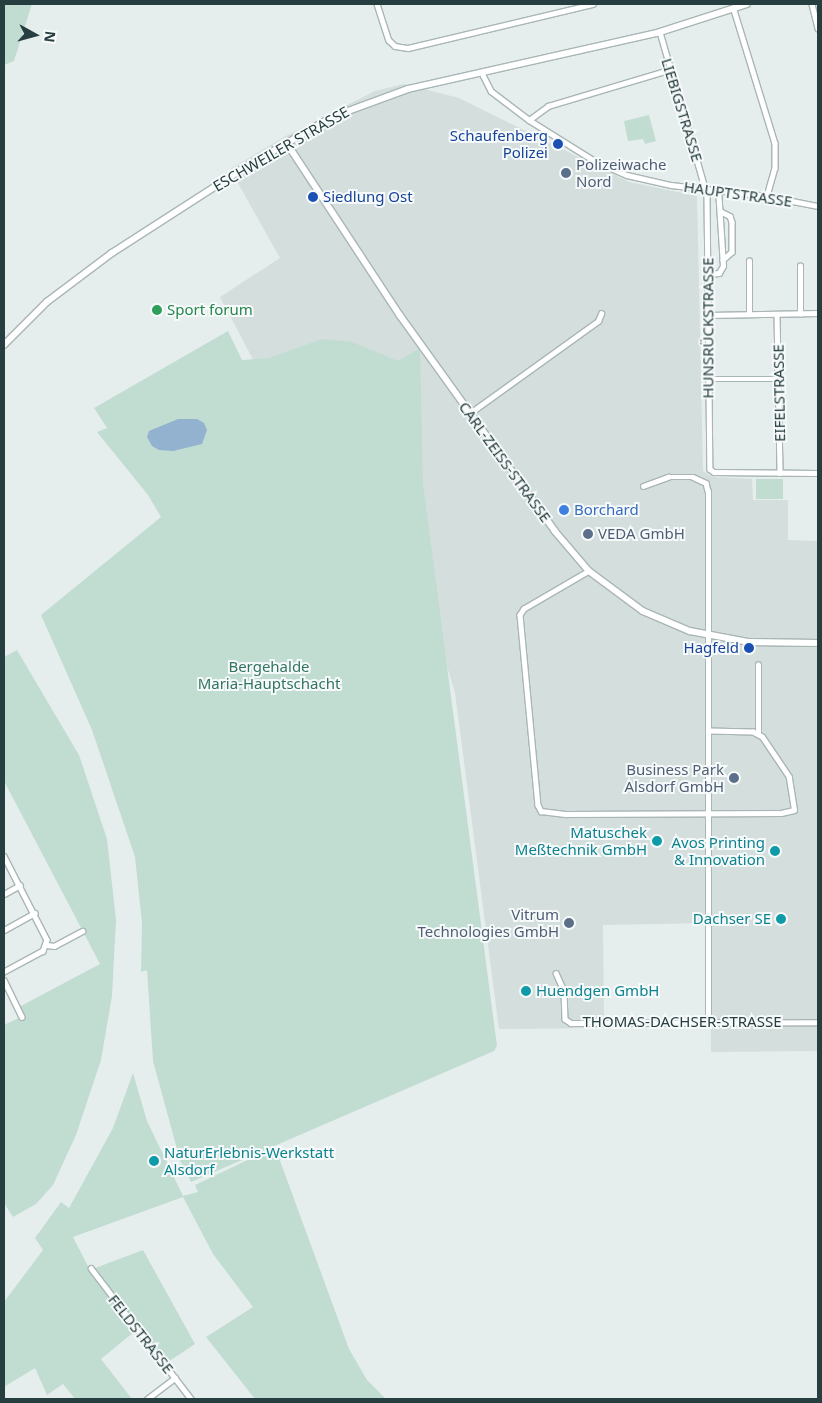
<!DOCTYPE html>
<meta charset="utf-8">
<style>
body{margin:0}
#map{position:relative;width:822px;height:1403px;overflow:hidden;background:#e6eeed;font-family:"Noto Sans",sans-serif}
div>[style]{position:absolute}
.built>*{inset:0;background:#d4dedd}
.green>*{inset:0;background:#c1ddd2}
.water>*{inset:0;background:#92b2cf}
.roads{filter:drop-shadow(1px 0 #a9b6b5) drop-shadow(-1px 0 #a9b6b5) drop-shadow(0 1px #a9b6b5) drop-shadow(0 -1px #a9b6b5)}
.minor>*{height:4.5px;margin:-2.25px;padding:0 2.25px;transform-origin:2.25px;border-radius:2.25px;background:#fff}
.tertiary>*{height:5.5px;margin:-2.75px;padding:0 2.75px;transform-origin:2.75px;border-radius:2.75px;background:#fff}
.dots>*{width:14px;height:14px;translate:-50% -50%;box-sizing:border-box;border:2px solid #f7fafa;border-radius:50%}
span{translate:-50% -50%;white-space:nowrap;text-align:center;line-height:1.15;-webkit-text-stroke:4px #f7fafa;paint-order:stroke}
.street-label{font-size:15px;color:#263e3f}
.transit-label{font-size:15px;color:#164399}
.right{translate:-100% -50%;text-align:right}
.left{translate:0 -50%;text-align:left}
.service-label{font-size:15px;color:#4e5e75}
.leisure-label{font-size:15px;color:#27864d}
.shop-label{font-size:15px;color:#366cbe}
.park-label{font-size:15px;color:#327460}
.culture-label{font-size:15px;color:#0d838f}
.frame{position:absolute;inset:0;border:5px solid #263e3f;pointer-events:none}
.north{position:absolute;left:10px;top:10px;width:50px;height:50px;-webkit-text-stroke:4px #f7fafa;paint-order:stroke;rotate:97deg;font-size:14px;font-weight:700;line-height:20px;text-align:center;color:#263e3f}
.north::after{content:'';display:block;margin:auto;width:18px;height:22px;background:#263e3f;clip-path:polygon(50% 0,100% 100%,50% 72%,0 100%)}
</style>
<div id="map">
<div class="built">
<div style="clip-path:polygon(404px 84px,459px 98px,629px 182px,697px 196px,703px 471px,713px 477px,752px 479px,753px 500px,788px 500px,788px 540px,818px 541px,818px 1051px,711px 1052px,710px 923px,603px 925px,604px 1028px,499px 1029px,455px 693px,443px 653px,259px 371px,220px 297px,280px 258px,230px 169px,286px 136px,375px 91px)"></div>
</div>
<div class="green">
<div style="clip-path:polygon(4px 4px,32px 4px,14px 61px,4px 65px)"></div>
<div style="clip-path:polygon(649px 115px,656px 141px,645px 144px,643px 139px,628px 141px,624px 121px)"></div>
<div style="clip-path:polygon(228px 331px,242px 360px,269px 358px,322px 339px,352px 342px,398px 361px,420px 348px,423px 483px,497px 1046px,494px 1051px,191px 1182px,180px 1160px,153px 1061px,147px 970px,141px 972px,142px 923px,135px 857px,92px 730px,41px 615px,161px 517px,148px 495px,97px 432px,107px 428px,94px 408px)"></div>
<div style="clip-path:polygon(756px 479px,783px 479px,783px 499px,756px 499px)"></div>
<div style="clip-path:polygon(17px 650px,79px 755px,107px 839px,116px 920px,112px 996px,101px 1060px,76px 1135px,53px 1185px,36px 1204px,13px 1217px,4px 1203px,4px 1025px,23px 1016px,19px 1007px,100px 964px,4px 781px,4px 657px)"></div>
<div style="clip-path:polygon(133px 1073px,147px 1121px,183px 1196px,198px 1192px,195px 1185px,275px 1147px,349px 1349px,367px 1380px,386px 1399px,255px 1399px,206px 1337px,253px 1307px,213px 1254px,183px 1197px,73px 1237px,90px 1270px,143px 1250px,195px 1344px,168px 1362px,140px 1327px,101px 1359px,132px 1399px,75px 1399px,63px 1384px,47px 1395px,35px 1368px,4px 1387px,4px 1302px,43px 1250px,35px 1238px,61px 1202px,69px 1208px,113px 1128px)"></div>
</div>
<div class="water">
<div style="clip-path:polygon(178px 419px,197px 419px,204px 423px,207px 430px,202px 444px,173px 451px,159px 450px,152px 446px,147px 437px,149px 431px)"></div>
</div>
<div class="roads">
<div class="minor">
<div style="left:377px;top:4px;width:38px;rotate:72deg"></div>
<div style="left:389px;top:40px;width:8px;rotate:45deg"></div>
<div style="left:395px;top:46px;width:13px;rotate:9deg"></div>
<div style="left:408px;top:48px;width:190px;rotate:-13.4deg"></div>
<div style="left:812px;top:4px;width:25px;rotate:76deg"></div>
<div style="left:734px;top:10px;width:139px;rotate:72.9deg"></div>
<div style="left:775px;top:143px;width:25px;rotate:90deg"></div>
<div style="left:775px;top:168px;width:29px;rotate:106deg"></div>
<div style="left:660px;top:32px;width:170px;rotate:73.9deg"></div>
<div style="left:707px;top:195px;width:274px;rotate:89.4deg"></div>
<div style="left:710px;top:469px;width:5px;rotate:37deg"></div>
<div style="left:714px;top:472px;width:104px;rotate:0.6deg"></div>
<div style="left:483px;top:75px;width:18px;rotate:63deg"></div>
<div style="left:491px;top:91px;width:48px;rotate:37.3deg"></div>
<div style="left:529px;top:120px;width:75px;rotate:32deg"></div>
<div style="left:593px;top:160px;width:37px;rotate:24deg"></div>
<div style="left:627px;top:175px;width:45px;rotate:12.8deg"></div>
<div style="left:671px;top:185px;width:97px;rotate:6.5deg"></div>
<div style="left:767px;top:196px;width:52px;rotate:11.1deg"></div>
<div style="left:529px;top:120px;width:24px;rotate:-36deg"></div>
<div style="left:548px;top:106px;width:126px;rotate:-16.6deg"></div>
<div style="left:720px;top:211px;width:11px;rotate:27deg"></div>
<div style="left:730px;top:216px;width:6px;rotate:72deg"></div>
<div style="left:732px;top:222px;width:30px;rotate:90deg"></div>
<div style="left:732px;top:252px;width:12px;rotate:138deg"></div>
<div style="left:708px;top:274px;width:11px;rotate:-5deg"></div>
<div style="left:719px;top:273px;width:8px;rotate:-60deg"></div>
<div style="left:723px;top:266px;width:77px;rotate:-93.7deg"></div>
<div style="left:749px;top:314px;width:53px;rotate:-90deg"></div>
<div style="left:777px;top:314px;width:159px;rotate:88.9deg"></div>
<div style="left:800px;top:314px;width:48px;rotate:-90deg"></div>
<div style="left:708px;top:315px;width:110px;rotate:-1deg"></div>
<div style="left:709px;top:379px;width:71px"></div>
<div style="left:470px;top:413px;width:158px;rotate:-35.7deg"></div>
<div style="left:598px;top:321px;width:8px;rotate:-67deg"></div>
<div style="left:643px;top:486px;width:27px;rotate:-20deg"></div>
<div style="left:668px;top:477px;width:25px"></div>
<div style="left:693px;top:477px;width:14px;rotate:25deg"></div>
<div style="left:706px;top:483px;width:8px;rotate:76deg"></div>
<div style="left:708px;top:491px;width:531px;rotate:90deg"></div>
<div style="left:589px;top:571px;width:75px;rotate:149.7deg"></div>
<div style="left:524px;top:609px;width:7px;rotate:124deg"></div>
<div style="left:520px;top:615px;width:191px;rotate:84.6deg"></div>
<div style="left:538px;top:805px;width:7px;rotate:63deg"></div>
<div style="left:541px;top:811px;width:26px;rotate:7deg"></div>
<div style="left:567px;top:814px;width:214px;rotate:-0.3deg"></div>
<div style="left:781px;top:813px;width:13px;rotate:-13deg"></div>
<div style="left:794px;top:810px;width:33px;rotate:-99deg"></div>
<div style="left:789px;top:777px;width:48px;rotate:-124deg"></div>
<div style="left:762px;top:737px;width:10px;rotate:-151deg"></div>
<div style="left:753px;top:732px;width:44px;rotate:-178.7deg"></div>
<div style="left:758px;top:733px;width:68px;rotate:-90deg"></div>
<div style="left:4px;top:856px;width:94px;rotate:62.9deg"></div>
<div style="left:47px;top:940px;width:12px;rotate:110deg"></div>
<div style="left:43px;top:951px;width:44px;rotate:151.7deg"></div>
<div style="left:4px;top:894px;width:18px;rotate:-29deg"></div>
<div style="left:4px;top:930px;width:35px;rotate:-29deg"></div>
<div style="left:47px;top:945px;width:7px;rotate:8deg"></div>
<div style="left:54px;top:946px;width:32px;rotate:-28deg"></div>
<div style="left:556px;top:973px;width:20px;rotate:66deg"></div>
<div style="left:564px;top:991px;width:28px;rotate:88deg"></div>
<div style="left:565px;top:1019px;width:7px;rotate:34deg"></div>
<div style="left:571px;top:1023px;width:247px;rotate:-0.2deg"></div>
<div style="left:4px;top:980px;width:41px;rotate:64.1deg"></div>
<div style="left:91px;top:1268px;width:165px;rotate:52.6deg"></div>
<div style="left:147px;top:1399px;width:35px;rotate:-37deg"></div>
</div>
<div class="tertiary">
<div style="left:287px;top:143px;width:206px;rotate:56.7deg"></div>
<div style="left:400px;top:315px;width:266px;rotate:54.3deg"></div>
<div style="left:555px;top:531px;width:52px;rotate:49.6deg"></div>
<div style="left:589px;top:571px;width:67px;rotate:36.5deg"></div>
<div style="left:643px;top:611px;width:51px;rotate:23.1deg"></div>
<div style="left:690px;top:631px;width:60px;rotate:10.6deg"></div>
<div style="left:749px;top:642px;width:69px;rotate:0.8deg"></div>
<div style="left:4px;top:345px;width:61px;rotate:-45deg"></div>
<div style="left:47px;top:302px;width:81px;rotate:-37deg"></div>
<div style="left:112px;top:253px;width:151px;rotate:-32.8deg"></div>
<div style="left:239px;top:171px;width:108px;rotate:-30.1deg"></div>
<div style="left:332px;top:117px;width:81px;rotate:-20.2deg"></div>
<div style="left:408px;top:89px;width:258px;rotate:-12.7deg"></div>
<div style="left:660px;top:32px;width:91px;rotate:-17.8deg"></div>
</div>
</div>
<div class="dots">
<div style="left:558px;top:144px;background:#1a4fb4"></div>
<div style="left:566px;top:173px;background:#5c6f8a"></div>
<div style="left:313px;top:197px;background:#1a4fb4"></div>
<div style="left:157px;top:310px;background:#2e9e5b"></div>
<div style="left:564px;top:510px;background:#3f7fe0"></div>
<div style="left:588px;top:534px;background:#5c6f8a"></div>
<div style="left:749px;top:648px;background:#1a4fb4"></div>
<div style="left:734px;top:778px;background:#5c6f8a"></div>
<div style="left:657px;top:841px;background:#0f9aa8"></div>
<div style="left:775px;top:851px;background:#0f9aa8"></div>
<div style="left:781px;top:919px;background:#0f9aa8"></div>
<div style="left:569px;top:923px;background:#5c6f8a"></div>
<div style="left:526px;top:991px;background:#0f9aa8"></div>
<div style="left:154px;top:1161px;background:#0f9aa8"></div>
</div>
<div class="street-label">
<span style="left:682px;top:110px;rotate:73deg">LIEBIGSTRASSE</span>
<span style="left:281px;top:149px;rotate:-30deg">ESCHWEILER STRASSE</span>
<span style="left:738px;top:194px;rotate:8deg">HAUPTSTRASSE</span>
<span style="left:708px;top:328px;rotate:-90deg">HUNSRÜCKSTRASSE</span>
<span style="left:779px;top:393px;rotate:-91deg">EIFELSTRASSE</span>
<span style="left:505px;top:462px;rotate:54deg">CARL-ZEISS-STRASSE</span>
<span style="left:682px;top:1022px">THOMAS-DACHSER-STRASSE</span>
<span style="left:141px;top:1334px;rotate:52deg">FELDSTRASSE</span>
</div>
<div class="transit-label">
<span class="right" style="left:548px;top:144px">Schaufenberg<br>Polizei</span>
<span class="left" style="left:323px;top:197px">Siedlung Ost</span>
<span class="right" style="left:739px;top:648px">Hagfeld</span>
</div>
<div class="service-label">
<span class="left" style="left:576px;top:173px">Polizeiwache<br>Nord</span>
<span class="left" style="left:598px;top:534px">VEDA GmbH</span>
<span class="right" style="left:724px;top:778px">Business Park<br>Alsdorf GmbH</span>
<span class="right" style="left:559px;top:923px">Vitrum<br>Technologies GmbH</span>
</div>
<div class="leisure-label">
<span class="left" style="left:167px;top:310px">Sport forum</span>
</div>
<div class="shop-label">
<span class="left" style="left:574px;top:510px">Borchard</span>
</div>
<div class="park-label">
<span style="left:269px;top:675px">Bergehalde<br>Maria-Hauptschacht</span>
</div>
<div class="culture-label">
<span class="right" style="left:647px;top:841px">Matuschek<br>Meßtechnik GmbH</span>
<span class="right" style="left:765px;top:851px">Avos Printing<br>&amp; Innovation</span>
<span class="right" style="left:771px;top:919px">Dachser SE</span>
<span class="left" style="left:536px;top:991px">Huendgen GmbH</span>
<span class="left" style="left:164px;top:1161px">NaturErlebnis-Werkstatt<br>Alsdorf</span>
</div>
<div class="frame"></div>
<div class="north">N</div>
</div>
